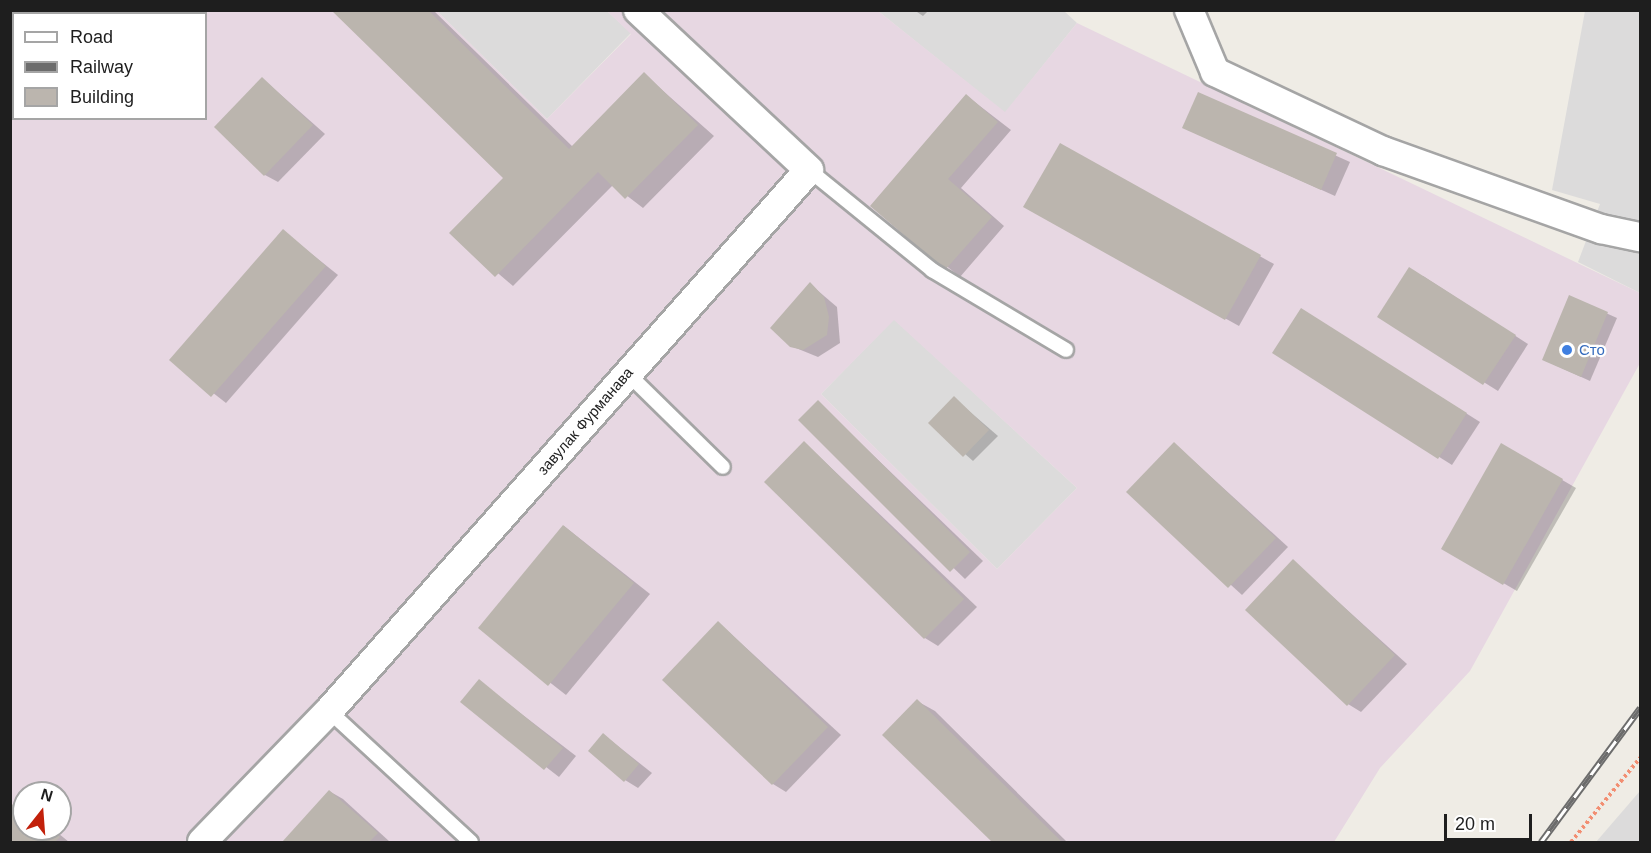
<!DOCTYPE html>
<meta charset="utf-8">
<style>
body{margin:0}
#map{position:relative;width:1651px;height:853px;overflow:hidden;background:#efece5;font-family:Arial,sans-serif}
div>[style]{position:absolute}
.residential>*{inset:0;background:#dcdbdb}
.industrial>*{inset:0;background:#e7d7e2}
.shadow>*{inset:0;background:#0003}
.building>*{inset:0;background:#bbb5ae}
.path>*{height:4px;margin-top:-2px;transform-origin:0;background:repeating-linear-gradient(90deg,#f28e72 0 3px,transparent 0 6px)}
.roads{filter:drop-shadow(2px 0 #a5a5a5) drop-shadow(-2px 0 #a5a5a5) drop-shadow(0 2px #a5a5a5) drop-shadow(0 -2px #a5a5a5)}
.lane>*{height:14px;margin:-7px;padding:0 7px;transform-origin:7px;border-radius:7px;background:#fff}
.street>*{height:28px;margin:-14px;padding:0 14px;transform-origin:14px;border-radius:14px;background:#fff}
.rail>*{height:7px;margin-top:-3.5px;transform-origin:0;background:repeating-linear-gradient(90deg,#fff 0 14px,#6c6c6c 0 28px);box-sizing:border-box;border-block:2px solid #6c6c6c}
.dots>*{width:16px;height:16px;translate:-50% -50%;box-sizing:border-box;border:3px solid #fff;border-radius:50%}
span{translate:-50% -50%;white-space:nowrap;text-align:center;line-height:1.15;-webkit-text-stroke:4.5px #fff;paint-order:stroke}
.shop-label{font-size:15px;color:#366cbe}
.left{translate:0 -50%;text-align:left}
.street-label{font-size:15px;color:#1e1e1e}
.frame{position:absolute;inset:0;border:12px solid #1e1e1e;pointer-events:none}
.legend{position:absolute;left:12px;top:12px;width:195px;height:108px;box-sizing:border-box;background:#fff;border:2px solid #a5a5a5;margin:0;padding:8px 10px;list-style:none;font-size:18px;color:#1e1e1e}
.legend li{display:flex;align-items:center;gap:12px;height:30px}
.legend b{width:30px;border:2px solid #a5a5a5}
.north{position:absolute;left:12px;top:781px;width:60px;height:60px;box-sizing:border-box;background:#fff;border:2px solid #a5a5a5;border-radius:50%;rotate:17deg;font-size:16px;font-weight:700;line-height:24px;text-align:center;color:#1e1e1e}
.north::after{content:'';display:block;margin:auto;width:21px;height:27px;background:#c2200b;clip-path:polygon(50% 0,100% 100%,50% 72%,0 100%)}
.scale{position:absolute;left:1444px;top:814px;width:88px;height:27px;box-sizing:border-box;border:3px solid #1e1e1e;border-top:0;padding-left:8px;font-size:18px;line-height:21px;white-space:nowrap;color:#1e1e1e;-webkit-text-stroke:4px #fff;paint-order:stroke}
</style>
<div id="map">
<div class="residential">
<div style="clip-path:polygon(437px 11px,607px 11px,631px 33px,547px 119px)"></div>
<div style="clip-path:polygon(878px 11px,1064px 11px,1077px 23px,1005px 113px)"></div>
<div style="clip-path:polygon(1585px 11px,1640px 11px,1640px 293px,1578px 262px,1600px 204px,1552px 190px)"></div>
<div style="clip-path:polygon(894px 319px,1077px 488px,997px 569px,821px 394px)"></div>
<div style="clip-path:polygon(1640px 791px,1640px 842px,1596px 842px)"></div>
</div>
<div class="industrial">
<div style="clip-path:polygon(evenodd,10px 11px,437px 11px,547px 119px,631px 34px,607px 11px,878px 11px,1005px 112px,1077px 23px,1640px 293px,1640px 363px,1470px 671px,1380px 768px,1334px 842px,11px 842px,10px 11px,14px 14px,206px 14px,206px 118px,14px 118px,14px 14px,10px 11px,894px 320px,1077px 488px,997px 569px,821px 394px,894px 320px,10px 11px,24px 793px,60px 793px,60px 829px,24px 829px,24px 793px)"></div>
</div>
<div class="shadow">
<div style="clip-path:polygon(26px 10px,43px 10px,47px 14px,23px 14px)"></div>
<div style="clip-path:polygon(333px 10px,433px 10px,573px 147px,644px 74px,714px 136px,643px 208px,613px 185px,513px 286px,451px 233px,505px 178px)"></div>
<div style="clip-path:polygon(914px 10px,929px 10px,923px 16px)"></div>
<div style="clip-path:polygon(14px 22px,14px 85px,10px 82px)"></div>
<div style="clip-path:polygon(263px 79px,325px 134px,278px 182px,265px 175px)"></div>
<div style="clip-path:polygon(1199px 94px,1350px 162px,1335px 196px,1184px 128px)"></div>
<div style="clip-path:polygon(967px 96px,1011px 130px,961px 188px,1004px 226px,960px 277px,872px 205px)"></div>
<div style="clip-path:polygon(1060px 145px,1274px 264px,1239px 326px,1025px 207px)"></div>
<div style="clip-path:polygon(283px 231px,338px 275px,226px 403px,171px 360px)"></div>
<div style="clip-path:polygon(1423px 276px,1528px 344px,1498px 391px,1379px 317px)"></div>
<div style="clip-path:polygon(810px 284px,837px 307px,840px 343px,818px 357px,791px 346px)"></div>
<div style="clip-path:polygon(1570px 297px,1617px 318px,1590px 381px,1544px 360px)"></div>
<div style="clip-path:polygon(1315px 318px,1480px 422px,1452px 465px,1274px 353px)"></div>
<div style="clip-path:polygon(954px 398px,998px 436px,973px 461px,930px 423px)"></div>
<div style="clip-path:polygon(818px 402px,983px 561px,965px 579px,800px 420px)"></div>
<div style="clip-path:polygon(805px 443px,977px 607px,938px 646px,925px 638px)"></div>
<div style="clip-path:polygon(1175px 444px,1288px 547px,1242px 595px,1129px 492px)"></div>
<div style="clip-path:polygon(1502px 445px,1576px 488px,1517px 591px,1443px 548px)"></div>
<div style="clip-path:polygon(564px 526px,650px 594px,566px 695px,480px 628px)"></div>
<div style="clip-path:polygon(1293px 561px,1407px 664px,1361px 712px,1348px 704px)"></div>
<div style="clip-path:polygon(719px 623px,841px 735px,786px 792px,773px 784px)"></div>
<div style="clip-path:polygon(479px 681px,576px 756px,559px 777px,462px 702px)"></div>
<div style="clip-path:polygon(917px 701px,935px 711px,1067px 842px,994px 842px,884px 735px)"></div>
<div style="clip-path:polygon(604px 735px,652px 773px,638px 788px,625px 780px)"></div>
<div style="clip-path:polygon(329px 791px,343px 799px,390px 842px,284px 842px)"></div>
<div style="clip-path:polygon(17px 801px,24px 805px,24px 829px,53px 829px,69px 842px,10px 842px,10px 809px)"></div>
</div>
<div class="building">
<div style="clip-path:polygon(89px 10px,158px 10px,161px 14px,92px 14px)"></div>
<div style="clip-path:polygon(331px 10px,428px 10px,569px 149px,644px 72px,698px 125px,625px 199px,598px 172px,495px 277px,449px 233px,503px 178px)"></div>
<div style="clip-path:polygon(14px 20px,14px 88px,10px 84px)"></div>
<div style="clip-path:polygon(262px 77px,313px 125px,264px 176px,214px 127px)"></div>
<div style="clip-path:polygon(1198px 92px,1337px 153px,1321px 190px,1182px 128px)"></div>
<div style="clip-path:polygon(966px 94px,998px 122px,948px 179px,992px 217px,945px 270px,870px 206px)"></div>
<div style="clip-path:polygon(1060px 143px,1261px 255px,1225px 320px,1023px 207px)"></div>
<div style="clip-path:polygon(283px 229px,326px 266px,211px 397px,169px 360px)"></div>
<div style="clip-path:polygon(1409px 267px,1516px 335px,1483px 385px,1377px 317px)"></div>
<div style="clip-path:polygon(810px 282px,824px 297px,829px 317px,827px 335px,803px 350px,790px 347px,770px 328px)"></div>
<div style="clip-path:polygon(1569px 295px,1608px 312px,1581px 377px,1542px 360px)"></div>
<div style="clip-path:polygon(1301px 308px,1467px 413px,1438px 459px,1272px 353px)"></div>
<div style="clip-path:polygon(954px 396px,989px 430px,963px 457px,928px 423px)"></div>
<div style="clip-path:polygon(818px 400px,970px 552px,950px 572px,798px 420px)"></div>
<div style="clip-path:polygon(804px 441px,964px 599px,924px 639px,764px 482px)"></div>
<div style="clip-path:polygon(1174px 442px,1276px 538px,1228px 588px,1126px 492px)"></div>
<div style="clip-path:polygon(1501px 443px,1563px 479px,1503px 585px,1441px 549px)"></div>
<div style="clip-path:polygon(563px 525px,634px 583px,548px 686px,478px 628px)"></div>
<div style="clip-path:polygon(1293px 559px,1395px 655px,1347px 706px,1245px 610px)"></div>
<div style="clip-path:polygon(718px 621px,828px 727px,772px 785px,662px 680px)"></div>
<div style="clip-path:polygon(479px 679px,563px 748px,544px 770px,460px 702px)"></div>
<div style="clip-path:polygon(917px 699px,1062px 842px,992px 842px,882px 735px)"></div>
<div style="clip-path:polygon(603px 733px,639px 764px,624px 782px,588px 751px)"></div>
<div style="clip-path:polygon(329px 790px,378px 833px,369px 842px,282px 842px)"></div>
<div style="clip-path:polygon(17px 800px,24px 806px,24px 829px,51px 829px,60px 837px,55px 842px,10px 842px,10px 807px)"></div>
</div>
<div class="path">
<div style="left:1571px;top:842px;width:109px;rotate:-50.6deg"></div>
</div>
<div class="roads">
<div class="lane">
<div style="left:809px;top:170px;width:159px;rotate:39.1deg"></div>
<div style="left:932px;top:270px;width:156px;rotate:30.8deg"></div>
<div style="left:627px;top:373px;width:134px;rotate:44.4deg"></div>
<div style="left:329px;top:711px;width:193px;rotate:42.7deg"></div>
</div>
<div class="street">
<div style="left:1189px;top:10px;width:67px;rotate:67.2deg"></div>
<div style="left:1215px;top:72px;width:186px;rotate:25.2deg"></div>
<div style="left:1383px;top:151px;width:232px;rotate:19.7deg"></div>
<div style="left:1601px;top:229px;width:40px;rotate:12deg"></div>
<div style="left:202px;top:842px;width:182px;rotate:-45.9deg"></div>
<div style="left:329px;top:711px;width:723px;rotate:-48.42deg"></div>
<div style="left:809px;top:170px;width:234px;rotate:-136.9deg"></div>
</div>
</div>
<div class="rail">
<div style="left:1541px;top:842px;width:167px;rotate:-53.5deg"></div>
</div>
<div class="dots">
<div style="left:1567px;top:350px;background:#3f7fe0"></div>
</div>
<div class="shop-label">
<span class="left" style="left:1579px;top:350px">Сто</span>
</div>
<div class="street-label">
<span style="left:585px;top:421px;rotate:-49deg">завулак Фурманава</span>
</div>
<div class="frame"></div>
<ul class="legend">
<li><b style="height:8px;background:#fff"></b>Road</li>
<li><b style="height:8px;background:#6c6c6c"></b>Railway</li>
<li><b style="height:16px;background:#bbb5ae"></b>Building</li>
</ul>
<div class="north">N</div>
<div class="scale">20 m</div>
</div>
